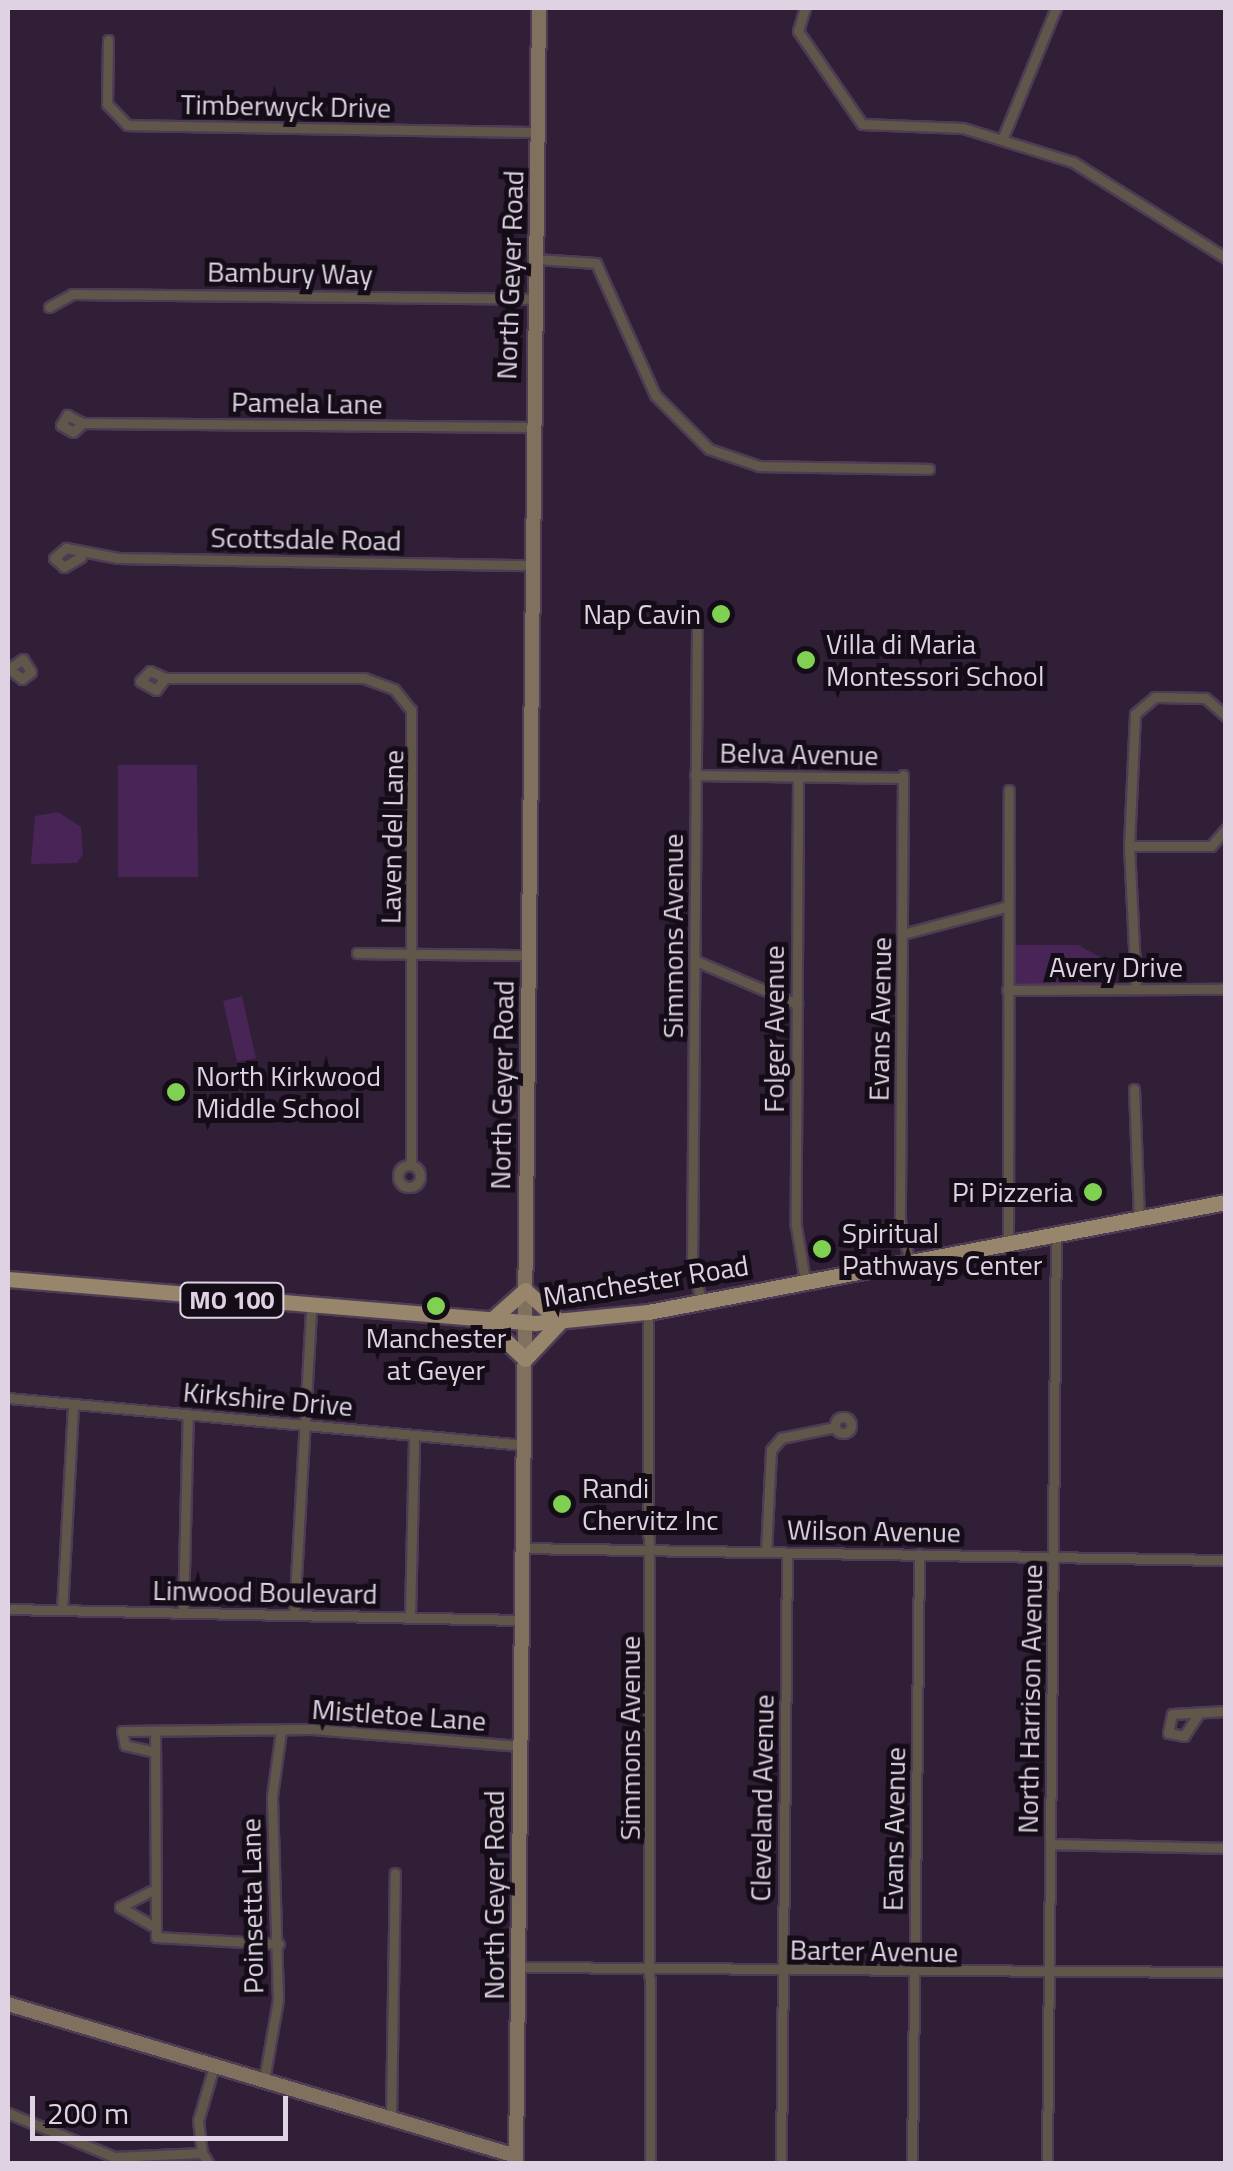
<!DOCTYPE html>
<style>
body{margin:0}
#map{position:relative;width:1233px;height:2171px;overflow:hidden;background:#311f38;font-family:"Titillium Web",sans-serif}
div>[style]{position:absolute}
.green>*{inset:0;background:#492457}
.roads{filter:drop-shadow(2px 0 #4d3c53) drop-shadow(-2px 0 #4d3c53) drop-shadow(0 2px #4d3c53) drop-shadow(0 -2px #4d3c53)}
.street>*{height:9px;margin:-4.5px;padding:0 4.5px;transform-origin:4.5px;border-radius:4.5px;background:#60574a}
.street>.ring{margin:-4.5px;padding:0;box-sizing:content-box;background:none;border:9px solid #60574a;border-radius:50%}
.secondary>*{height:14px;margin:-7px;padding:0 7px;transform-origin:7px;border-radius:7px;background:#7f715d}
.primary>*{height:15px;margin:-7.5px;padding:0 7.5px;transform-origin:7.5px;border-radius:7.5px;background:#97856c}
.dots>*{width:28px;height:28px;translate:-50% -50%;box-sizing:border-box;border:5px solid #140d18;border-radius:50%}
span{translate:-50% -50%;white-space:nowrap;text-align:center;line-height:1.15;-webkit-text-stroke:10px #140d18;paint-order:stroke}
.shield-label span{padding:2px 8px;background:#140d18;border:2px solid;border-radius:8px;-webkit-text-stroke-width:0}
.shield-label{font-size:25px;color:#dfd3e3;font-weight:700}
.street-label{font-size:28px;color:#dfd3e3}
.poi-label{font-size:28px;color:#dfd3e3}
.right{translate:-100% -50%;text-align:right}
.left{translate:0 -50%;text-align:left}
.frame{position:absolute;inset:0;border:10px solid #dfd3e3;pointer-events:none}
.scale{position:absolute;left:30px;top:2096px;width:258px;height:45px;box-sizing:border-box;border:5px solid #dfd3e3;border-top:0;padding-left:12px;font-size:30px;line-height:35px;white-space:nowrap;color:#dfd3e3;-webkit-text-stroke:8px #140d18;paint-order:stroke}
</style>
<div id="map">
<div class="green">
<div style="clip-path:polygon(118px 765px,197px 765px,198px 877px,118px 877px)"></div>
<div style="clip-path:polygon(58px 812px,81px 827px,83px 854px,77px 863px,31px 864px,35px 816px)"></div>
<div style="clip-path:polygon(1010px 945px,1078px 945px,1100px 957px,1101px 986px,1009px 987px)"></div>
<div style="clip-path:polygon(242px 996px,256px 1058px,237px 1062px,223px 1001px)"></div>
</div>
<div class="roads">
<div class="street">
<div style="left:805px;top:8px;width:24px;rotate:107deg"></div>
<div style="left:798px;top:31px;width:113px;rotate:55.5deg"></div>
<div style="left:862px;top:124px;width:101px;rotate:2.3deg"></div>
<div style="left:963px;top:128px;width:115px;rotate:17.2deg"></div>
<div style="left:1073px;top:162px;width:181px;rotate:32.1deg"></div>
<div style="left:108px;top:40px;width:64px;rotate:90.9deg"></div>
<div style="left:107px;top:104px;width:29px;rotate:46deg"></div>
<div style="left:127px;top:125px;width:412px;rotate:1deg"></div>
<div style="left:1002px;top:140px;width:143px;rotate:-67.8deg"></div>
<div style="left:535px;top:259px;width:61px;rotate:3.8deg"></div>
<div style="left:596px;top:263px;width:145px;rotate:65.9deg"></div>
<div style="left:655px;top:395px;width:76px;rotate:45deg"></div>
<div style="left:709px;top:449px;width:53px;rotate:18.8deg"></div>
<div style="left:759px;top:466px;width:170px;rotate:1deg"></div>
<div style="left:49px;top:307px;width:26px;rotate:-29deg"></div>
<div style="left:72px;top:294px;width:462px;rotate:0.6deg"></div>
<div style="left:83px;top:423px;width:13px;rotate:138deg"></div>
<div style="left:73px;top:432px;width:14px;rotate:-150deg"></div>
<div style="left:61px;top:425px;width:12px;rotate:-59deg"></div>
<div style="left:67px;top:415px;width:18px;rotate:27deg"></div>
<div style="left:83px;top:423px;width:448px;rotate:0.5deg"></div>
<div style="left:81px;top:557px;width:20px;rotate:150deg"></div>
<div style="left:64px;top:567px;width:13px;rotate:-138deg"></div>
<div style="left:54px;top:558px;width:16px;rotate:-40deg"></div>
<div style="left:66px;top:548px;width:53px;rotate:10.9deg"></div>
<div style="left:118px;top:558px;width:411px;rotate:1deg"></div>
<div style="left:697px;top:631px;width:633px;rotate:90.45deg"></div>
<div style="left:692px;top:1264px;width:38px;rotate:76deg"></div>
<div style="left:8px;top:668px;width:18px;rotate:38deg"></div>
<div style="left:22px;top:679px;width:11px;rotate:-38deg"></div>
<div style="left:31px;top:672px;width:15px;rotate:-122deg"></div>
<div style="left:23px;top:659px;width:16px;rotate:145deg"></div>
<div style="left:165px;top:678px;width:15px;rotate:127deg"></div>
<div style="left:156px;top:690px;width:18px;rotate:-151deg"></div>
<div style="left:140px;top:681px;width:14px;rotate:-45deg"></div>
<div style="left:150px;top:671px;width:17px;rotate:25deg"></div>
<div style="left:165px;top:678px;width:199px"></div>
<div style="left:364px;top:678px;width:32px;rotate:20deg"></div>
<div style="left:394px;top:689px;width:27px;rotate:51deg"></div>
<div style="left:411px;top:710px;width:453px;rotate:90deg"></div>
<div style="left:1226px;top:716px;width:28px;rotate:-139deg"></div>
<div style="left:1205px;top:698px;width:50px;rotate:-178.9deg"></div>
<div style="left:1155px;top:697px;width:26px;rotate:140deg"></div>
<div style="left:1135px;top:714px;width:132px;rotate:92.6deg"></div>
<div style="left:1129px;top:846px;width:82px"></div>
<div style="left:1211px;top:846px;width:23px;rotate:-49deg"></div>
<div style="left:695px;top:775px;width:208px;rotate:0.8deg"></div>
<div style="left:903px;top:775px;width:446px;rotate:90.4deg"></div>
<div style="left:900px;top:1221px;width:42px;rotate:76.3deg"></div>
<div style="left:798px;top:777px;width:449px;rotate:90.3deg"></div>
<div style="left:796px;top:1226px;width:56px;rotate:80.7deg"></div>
<div style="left:1129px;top:846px;width:142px;rotate:87.2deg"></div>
<div style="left:903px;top:934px;width:109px;rotate:-14.9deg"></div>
<div style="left:357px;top:953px;width:172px;rotate:0.7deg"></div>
<div style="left:696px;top:961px;width:110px;rotate:23.1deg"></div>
<div style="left:1007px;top:990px;width:219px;rotate:-0.3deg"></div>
<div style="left:1134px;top:1089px;width:130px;rotate:87.8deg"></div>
<div class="ring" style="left:398px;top:1165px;width:13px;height:13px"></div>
<div style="left:1008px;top:1243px;width:453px;rotate:-89.9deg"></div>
<div style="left:648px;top:1312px;width:852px;rotate:89.87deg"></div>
<div style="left:8px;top:1398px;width:518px;rotate:5.2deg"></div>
<div class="ring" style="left:835px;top:1417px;width:7px;height:7px"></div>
<div style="left:521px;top:1548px;width:705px;rotate:0.98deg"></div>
<div style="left:766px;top:1552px;width:102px;rotate:-87.2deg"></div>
<div style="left:771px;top:1450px;width:16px;rotate:-50deg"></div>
<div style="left:781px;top:1438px;width:55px;rotate:-11.5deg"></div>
<div style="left:8px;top:1609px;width:513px;rotate:1.23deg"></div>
<div style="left:62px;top:1610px;width:206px;rotate:-86.9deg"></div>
<div style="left:183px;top:1612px;width:198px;rotate:-88.6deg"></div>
<div style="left:294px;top:1615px;width:307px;rotate:-86.8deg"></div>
<div style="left:410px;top:1617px;width:181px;rotate:-88.7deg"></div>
<div style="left:1199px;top:1713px;width:27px;rotate:123deg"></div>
<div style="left:1184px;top:1736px;width:16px;rotate:-169deg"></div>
<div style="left:1168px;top:1733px;width:19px;rotate:-78deg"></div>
<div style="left:1172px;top:1714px;width:54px;rotate:-3.2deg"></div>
<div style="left:155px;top:1733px;width:204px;rotate:89.7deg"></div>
<div style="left:156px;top:1937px;width:123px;rotate:3.3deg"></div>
<div style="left:155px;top:1752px;width:31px;rotate:-167deg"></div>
<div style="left:125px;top:1745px;width:14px;rotate:-102deg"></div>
<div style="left:122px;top:1731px;width:190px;rotate:-0.6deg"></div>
<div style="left:312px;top:1729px;width:208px;rotate:4.7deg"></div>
<div style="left:1051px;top:1844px;width:175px;rotate:1.3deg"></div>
<div style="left:151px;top:1891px;width:35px;rotate:153deg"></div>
<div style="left:120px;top:1907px;width:36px;rotate:30deg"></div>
<div style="left:519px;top:1967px;width:707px;rotate:0.41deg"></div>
<div style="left:264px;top:2080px;width:81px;rotate:-80.1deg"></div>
<div style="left:278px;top:2000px;width:204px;rotate:-91.7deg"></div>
<div style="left:272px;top:1796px;width:66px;rotate:-82.1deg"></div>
<div style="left:8px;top:2113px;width:115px;rotate:22.5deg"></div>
<div style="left:114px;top:2157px;width:88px;rotate:-2.6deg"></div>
<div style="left:202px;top:2153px;width:13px;rotate:58deg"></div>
<div style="left:391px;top:2118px;width:245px;rotate:-89.1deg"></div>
<div style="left:202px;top:2153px;width:32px;rotate:-97deg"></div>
<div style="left:198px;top:2121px;width:57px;rotate:-73.8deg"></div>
<div style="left:781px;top:2164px;width:611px;rotate:-89.44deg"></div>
<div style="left:912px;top:2164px;width:610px;rotate:-89.34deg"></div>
<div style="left:1047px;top:2164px;width:930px;rotate:-89.45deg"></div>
</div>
<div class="secondary">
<div style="left:8px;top:2004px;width:530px;rotate:16.66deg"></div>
<div style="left:516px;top:2164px;width:2156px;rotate:-89.39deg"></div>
</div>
<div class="primary">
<div style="left:8px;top:1279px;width:529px;rotate:4.77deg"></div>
<div style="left:535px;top:1323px;width:114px;rotate:-5.6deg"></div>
<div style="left:648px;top:1312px;width:588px;rotate:-10.78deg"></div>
<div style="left:489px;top:1322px;width:48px;rotate:-41.6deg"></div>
<div style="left:525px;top:1290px;width:47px;rotate:42.4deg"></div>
<div style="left:487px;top:1323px;width:52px;rotate:43.5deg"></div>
<div style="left:525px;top:1359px;width:51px;rotate:-46.6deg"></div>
</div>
</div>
<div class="dots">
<div style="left:721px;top:614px;background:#80d051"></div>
<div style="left:806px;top:660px;background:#80d051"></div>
<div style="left:176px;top:1092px;background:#80d051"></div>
<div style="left:1093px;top:1192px;background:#80d051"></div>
<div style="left:822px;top:1249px;background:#80d051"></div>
<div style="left:436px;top:1306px;background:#80d051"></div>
<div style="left:562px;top:1504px;background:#80d051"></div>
</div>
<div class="shield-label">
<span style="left:232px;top:1300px">MO 100</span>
</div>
<div class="street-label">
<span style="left:286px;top:106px;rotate:1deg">Timberwyck Drive</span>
<span style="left:290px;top:273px;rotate:1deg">Bambury Way</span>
<span style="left:510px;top:275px;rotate:-88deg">North Geyer Road</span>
<span style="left:307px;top:403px;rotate:1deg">Pamela Lane</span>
<span style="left:306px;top:539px;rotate:1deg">Scottsdale Road</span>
<span style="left:799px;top:754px;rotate:1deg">Belva Avenue</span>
<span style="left:392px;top:837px;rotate:-89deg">Laven del Lane</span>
<span style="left:673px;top:936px;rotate:-90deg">Simmons Avenue</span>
<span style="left:1116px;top:967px">Avery Drive</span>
<span style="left:880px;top:1019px;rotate:-89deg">Evans Avenue</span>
<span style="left:774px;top:1029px;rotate:-90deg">Folger Avenue</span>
<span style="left:502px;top:1085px;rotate:-89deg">North Geyer Road</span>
<span style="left:646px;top:1281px;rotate:-9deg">Manchester Road</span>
<span style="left:268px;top:1399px;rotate:5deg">Kirkshire Drive</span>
<span style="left:874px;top:1531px;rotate:1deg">Wilson Avenue</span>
<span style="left:265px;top:1592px;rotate:1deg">Linwood Boulevard</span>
<span style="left:1030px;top:1699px;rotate:-89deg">North Harrison Avenue</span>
<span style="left:399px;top:1715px;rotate:4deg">Mistletoe Lane</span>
<span style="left:630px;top:1738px;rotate:-90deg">Simmons Avenue</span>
<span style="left:762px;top:1798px;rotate:-89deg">Cleveland Avenue</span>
<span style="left:894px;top:1829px;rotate:-89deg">Evans Avenue</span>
<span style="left:494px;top:1895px;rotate:-90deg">North Geyer Road</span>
<span style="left:252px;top:1906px;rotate:-91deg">Poinsetta Lane</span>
<span style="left:874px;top:1951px;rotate:1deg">Barter Avenue</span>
</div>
<div class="poi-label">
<span class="right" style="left:701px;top:614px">Nap Cavin</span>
<span class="left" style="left:826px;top:660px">Villa di Maria<br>Montessori School</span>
<span class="left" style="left:196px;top:1092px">North Kirkwood<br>Middle School</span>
<span class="right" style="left:1073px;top:1192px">Pi Pizzeria</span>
<span class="left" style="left:842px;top:1249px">Spiritual<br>Pathways Center</span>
<span style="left:436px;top:1354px">Manchester<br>at Geyer</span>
<span class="left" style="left:582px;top:1504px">Randi<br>Chervitz Inc</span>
</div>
<div class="frame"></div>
<div class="scale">200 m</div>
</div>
